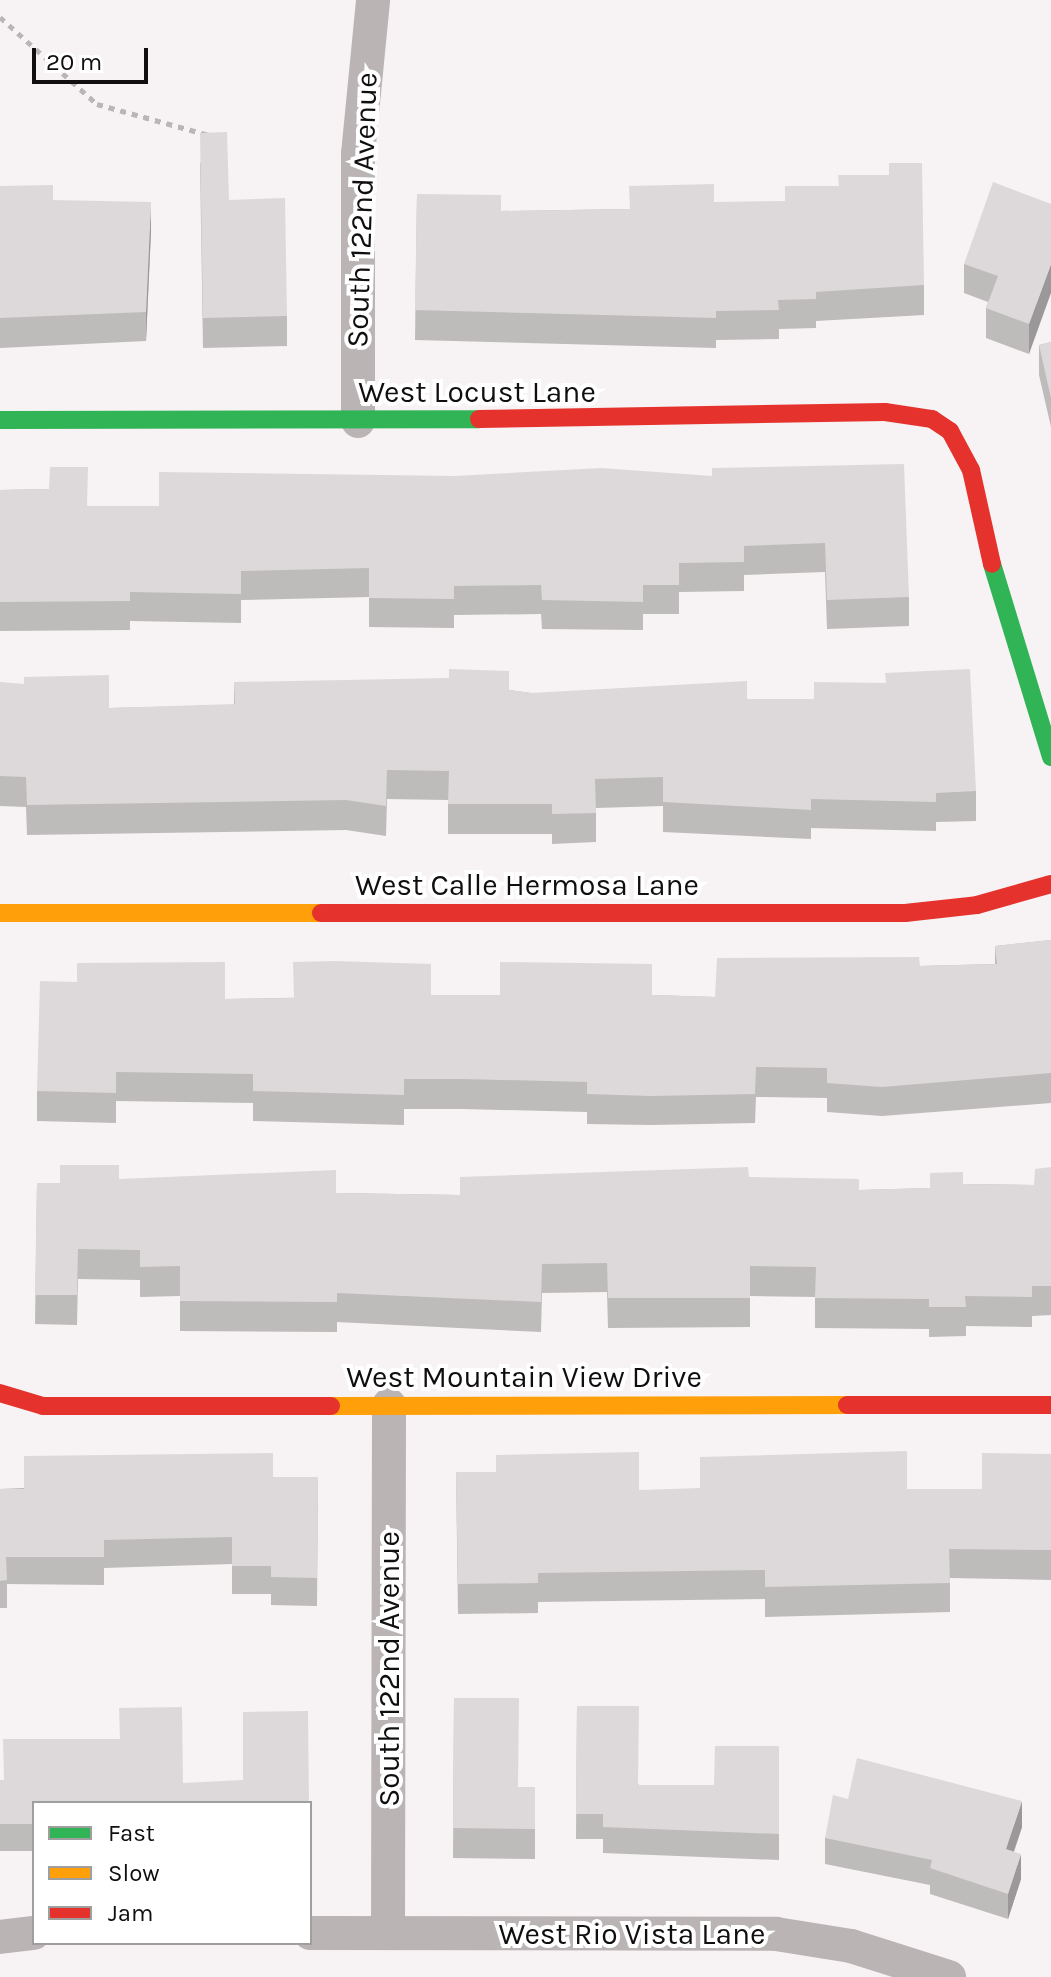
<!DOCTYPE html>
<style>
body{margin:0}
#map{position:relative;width:1051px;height:1977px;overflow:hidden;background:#f7f2f4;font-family:Karla,sans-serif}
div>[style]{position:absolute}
.path>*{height:5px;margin-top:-2.5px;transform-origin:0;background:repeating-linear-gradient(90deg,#bab5b6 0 6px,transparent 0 12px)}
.street>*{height:34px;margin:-17px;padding:0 17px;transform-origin:17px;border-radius:17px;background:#bbb4b5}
.fast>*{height:18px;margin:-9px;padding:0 9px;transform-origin:9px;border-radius:9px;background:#30b455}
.slow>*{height:18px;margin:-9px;padding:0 9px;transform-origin:9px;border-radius:9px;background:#ff9f0a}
.jam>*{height:18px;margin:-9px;padding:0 9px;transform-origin:9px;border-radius:9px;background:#e5322d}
.wall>*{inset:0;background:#bebbbb}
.shaded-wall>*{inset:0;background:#9b9899}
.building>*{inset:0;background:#ddd9da}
span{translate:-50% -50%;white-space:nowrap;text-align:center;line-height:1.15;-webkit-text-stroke:8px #fff;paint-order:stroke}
.street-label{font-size:30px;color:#100e0e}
.legend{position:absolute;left:32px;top:1801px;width:280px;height:144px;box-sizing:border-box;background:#fff;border:2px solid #9f9f9f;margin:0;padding:10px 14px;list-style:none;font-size:24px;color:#100e0e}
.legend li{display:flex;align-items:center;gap:16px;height:40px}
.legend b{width:40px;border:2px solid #9f9f9f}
.scale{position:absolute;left:32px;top:48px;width:116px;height:36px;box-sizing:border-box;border:4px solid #100e0e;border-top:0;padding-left:10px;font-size:24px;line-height:28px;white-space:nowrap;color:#100e0e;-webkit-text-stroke:6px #fff;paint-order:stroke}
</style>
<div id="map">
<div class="path">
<div style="left:0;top:17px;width:130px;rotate:41.9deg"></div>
<div style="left:97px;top:104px;width:116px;rotate:15.5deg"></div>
</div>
<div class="street">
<div style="left:358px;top:421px;width:267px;rotate:-90deg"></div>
<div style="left:358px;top:154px;width:155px;rotate:-84.4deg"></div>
<div style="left:310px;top:1933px;width:466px;rotate:0.1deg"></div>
<div style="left:776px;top:1934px;width:76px;rotate:9.1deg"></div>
<div style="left:851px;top:1946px;width:103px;rotate:17.6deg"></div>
<div style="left:388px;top:1933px;width:528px;rotate:-89.89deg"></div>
<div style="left:0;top:1937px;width:34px;rotate:-7deg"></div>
</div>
<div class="fast">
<div style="left:0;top:420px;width:479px;rotate:-0.1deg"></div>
<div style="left:992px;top:564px;width:202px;rotate:73deg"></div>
</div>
<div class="slow">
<div style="left:0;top:913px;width:321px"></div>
<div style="left:331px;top:1406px;width:516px;rotate:-0.11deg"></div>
</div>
<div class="jam">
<div style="left:479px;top:419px;width:406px;rotate:-1deg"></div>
<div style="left:885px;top:412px;width:48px;rotate:8.5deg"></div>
<div style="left:932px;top:419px;width:22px;rotate:34deg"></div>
<div style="left:950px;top:431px;width:44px;rotate:61.7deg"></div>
<div style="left:971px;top:470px;width:96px;rotate:77.4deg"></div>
<div style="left:321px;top:913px;width:584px"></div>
<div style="left:905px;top:913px;width:72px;rotate:-6.3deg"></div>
<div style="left:977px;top:905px;width:77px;rotate:-15.8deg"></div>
<div style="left:0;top:1393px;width:45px;rotate:16.8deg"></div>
<div style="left:43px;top:1406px;width:288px"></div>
<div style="left:847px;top:1405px;width:204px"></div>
</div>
<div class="wall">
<div style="clip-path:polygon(200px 162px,287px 316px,287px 346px,203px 348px)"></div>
<div style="clip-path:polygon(0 186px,53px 200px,151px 231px,146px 341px,0 348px)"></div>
<div style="clip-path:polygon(417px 194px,501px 211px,629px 209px,714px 202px,924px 285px,924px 315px,816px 321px,816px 328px,779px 329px,779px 339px,716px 340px,716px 348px,415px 340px)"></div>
<div style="clip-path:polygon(1051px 204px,1029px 354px,986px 338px,986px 308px,988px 302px,964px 293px,964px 264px)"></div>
<div style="clip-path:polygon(1051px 342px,1051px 427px,1039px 375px,1039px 345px)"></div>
<div style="clip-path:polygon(712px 468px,909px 597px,909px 626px,827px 629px,825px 572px,744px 575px,744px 591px,679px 592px,679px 614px,643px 614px,643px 630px,542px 629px,541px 614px,454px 615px,454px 628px,369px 627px,369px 597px,241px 600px,241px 623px,130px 621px,130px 630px,0 631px,0 490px,49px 489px,88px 506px,159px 506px,455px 476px,712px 476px)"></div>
<div style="clip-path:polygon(0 682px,109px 708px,234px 705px,234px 682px,509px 690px,531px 693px,747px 699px,976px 791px,976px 821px,936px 822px,936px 831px,811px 828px,811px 839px,663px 832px,663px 806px,596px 808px,596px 842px,552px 844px,552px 834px,448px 834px,448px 800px,387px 799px,386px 836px,346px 830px,27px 835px,26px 807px,0 806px)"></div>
<div style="clip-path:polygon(1051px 940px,1051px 1103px,882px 1116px,827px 1112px,827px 1098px,756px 1097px,755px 1123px,650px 1125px,587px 1124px,587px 1112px,463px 1109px,404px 1109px,404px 1125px,253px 1121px,253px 1103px,116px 1101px,116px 1123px,37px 1121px,37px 1091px,225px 999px,431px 995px,652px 995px,715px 997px,920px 966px,995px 964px,995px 946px)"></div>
<div style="clip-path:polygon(1051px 1167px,1051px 1315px,1032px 1316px,1032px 1327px,966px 1326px,966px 1336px,929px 1337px,929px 1329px,815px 1328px,815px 1297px,750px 1296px,750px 1327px,608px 1328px,607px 1292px,542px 1293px,541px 1332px,337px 1322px,337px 1332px,180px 1331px,180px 1296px,140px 1297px,140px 1280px,78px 1279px,77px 1325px,35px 1324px,37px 1183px,60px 1183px,119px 1179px,336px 1193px,460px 1195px,749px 1177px,859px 1190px,930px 1188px,963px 1184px,1034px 1185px)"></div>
<div style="clip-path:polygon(1051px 1454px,1051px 1580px,950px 1578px,950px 1612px,765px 1617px,765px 1599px,538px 1602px,538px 1613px,458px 1614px,456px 1472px,496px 1472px,639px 1490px,982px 1489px)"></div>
<div style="clip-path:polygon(273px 1477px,318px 1477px,317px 1606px,271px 1605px,271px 1594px,232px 1594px,232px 1564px,104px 1568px,104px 1585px,7px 1584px,7px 1608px,0 1608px,0 1489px)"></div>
<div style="clip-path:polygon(454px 1698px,518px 1787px,535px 1787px,535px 1859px,453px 1858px)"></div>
<div style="clip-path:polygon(577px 1706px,639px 1785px,714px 1785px,779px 1746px,779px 1860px,603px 1853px,603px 1839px,576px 1839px)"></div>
<div style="clip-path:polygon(0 1780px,183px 1783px,309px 1803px,34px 1803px,34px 1851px,0 1851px)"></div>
<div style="clip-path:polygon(848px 1799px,1022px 1827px,1014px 1852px,1021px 1879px,1008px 1919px,930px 1894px,930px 1885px,825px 1864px,825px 1838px)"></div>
</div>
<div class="shaded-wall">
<div style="clip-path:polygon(151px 202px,151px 231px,146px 341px,146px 312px)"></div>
<div style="clip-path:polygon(1051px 264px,1051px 293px,1029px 354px,1029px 324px)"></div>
<div style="clip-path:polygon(1022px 1801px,1022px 1827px,1006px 1874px,1006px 1849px)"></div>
<div style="clip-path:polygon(1021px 1854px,1021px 1879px,1008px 1919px,1008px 1894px)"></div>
</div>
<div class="building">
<div style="clip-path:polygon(227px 132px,229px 200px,285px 198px,287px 316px,203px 318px,200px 133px)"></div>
<div style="clip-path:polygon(889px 163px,922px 163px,924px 285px,816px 292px,816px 299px,778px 300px,779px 310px,716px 311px,716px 318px,415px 310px,417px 194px,501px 195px,501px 211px,630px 209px,629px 186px,714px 184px,714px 202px,785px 201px,785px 186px,839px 186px,838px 175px,889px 175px)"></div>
<div style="clip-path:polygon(993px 182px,1051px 204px,1051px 264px,1029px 324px,986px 308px,998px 276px,964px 264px)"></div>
<div style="clip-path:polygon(53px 185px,53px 200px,151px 202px,146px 312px,0 318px,0 186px)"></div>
<div style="clip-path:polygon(1051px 342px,1051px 398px,1039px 345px)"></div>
<div style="clip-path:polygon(904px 464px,909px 597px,827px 600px,825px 543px,744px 546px,744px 562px,679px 563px,679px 585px,643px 585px,643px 602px,542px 600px,541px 585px,454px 586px,454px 599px,369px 598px,369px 568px,241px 571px,241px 594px,130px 592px,130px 601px,0 602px,0 490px,49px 489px,50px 467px,88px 467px,87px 506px,159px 506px,159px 472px,455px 476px,601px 468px,712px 476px,712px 468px)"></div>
<div style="clip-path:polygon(449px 669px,509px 671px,509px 690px,531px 693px,747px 681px,747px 699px,814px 699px,814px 682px,886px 683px,885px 673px,970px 669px,976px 791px,936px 793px,936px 802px,811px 799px,811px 810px,663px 802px,663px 777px,595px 779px,596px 813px,552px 814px,552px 804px,448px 804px,449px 771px,387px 770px,386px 806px,346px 800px,27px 805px,26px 777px,0 776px,0 682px,24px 684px,24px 677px,109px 675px,109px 708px,235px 704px,234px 682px,449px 678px)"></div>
<div style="clip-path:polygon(1051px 940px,1051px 1073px,882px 1087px,827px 1083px,827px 1068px,756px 1067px,755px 1094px,650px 1096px,587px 1094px,587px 1082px,463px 1079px,404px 1079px,404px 1095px,253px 1091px,253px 1074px,116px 1072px,116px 1093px,37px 1091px,40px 981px,77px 982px,77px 963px,225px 962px,225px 999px,294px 998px,293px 962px,334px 961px,431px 964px,431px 995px,500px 995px,500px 962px,652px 964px,652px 995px,715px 997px,717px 958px,919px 957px,920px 966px,997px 964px,995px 946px)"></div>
<div style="clip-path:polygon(60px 1165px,119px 1165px,119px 1179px,336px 1170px,336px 1193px,460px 1195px,460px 1177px,748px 1167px,749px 1177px,859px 1179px,859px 1190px,930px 1188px,930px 1173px,963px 1172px,963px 1184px,1034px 1185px,1035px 1169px,1051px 1167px,1051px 1286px,1032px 1286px,1032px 1297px,965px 1296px,966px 1307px,929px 1307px,929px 1299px,815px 1298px,816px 1267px,750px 1266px,750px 1298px,608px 1298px,607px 1263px,542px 1264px,541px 1302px,337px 1293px,337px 1302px,180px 1301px,180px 1266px,140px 1267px,140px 1250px,78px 1249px,77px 1295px,35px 1295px,37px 1183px,60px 1183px)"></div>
<div style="clip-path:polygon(907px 1451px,907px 1489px,982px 1489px,982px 1453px,1051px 1454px,1051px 1550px,949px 1549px,950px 1583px,765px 1587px,765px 1570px,538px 1573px,538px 1583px,458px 1584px,456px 1472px,496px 1472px,496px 1455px,639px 1452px,639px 1490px,700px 1488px,700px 1457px)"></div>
<div style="clip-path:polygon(273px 1453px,273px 1477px,318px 1477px,317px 1578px,271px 1577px,271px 1566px,232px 1566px,232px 1537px,104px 1540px,104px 1557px,6px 1557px,7px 1580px,0 1581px,0 1489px,24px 1489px,24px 1456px)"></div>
<div style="clip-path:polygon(454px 1698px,519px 1698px,518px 1787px,535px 1787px,535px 1829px,453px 1828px)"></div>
<div style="clip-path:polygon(577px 1706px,639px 1706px,638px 1785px,714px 1785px,715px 1746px,779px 1746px,779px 1834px,603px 1827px,603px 1814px,576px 1814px)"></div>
<div style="clip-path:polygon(182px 1707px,183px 1783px,243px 1780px,243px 1712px,308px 1711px,309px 1803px,34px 1803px,34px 1824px,0 1824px,0 1780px,4px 1780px,3px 1739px,120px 1739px,119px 1708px)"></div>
<div style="clip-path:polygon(857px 1758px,1022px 1801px,1006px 1849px,1021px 1854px,1008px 1894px,930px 1868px,932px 1860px,825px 1838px,833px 1795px,848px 1799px)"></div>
</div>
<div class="street-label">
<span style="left:362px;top:210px;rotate:-88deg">South 122nd Avenue</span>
<span style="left:477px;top:392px">West Locust Lane</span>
<span style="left:527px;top:885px">West Calle Hermosa Lane</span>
<span style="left:524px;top:1377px">West Mountain View Drive</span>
<span style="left:389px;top:1669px;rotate:-90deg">South 122nd Avenue</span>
<span style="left:632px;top:1934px">West Rio Vista Lane</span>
</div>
<ul class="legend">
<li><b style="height:10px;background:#30b455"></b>Fast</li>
<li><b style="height:10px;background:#ff9f0a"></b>Slow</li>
<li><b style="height:10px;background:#e5322d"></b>Jam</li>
</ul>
<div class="scale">20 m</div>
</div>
